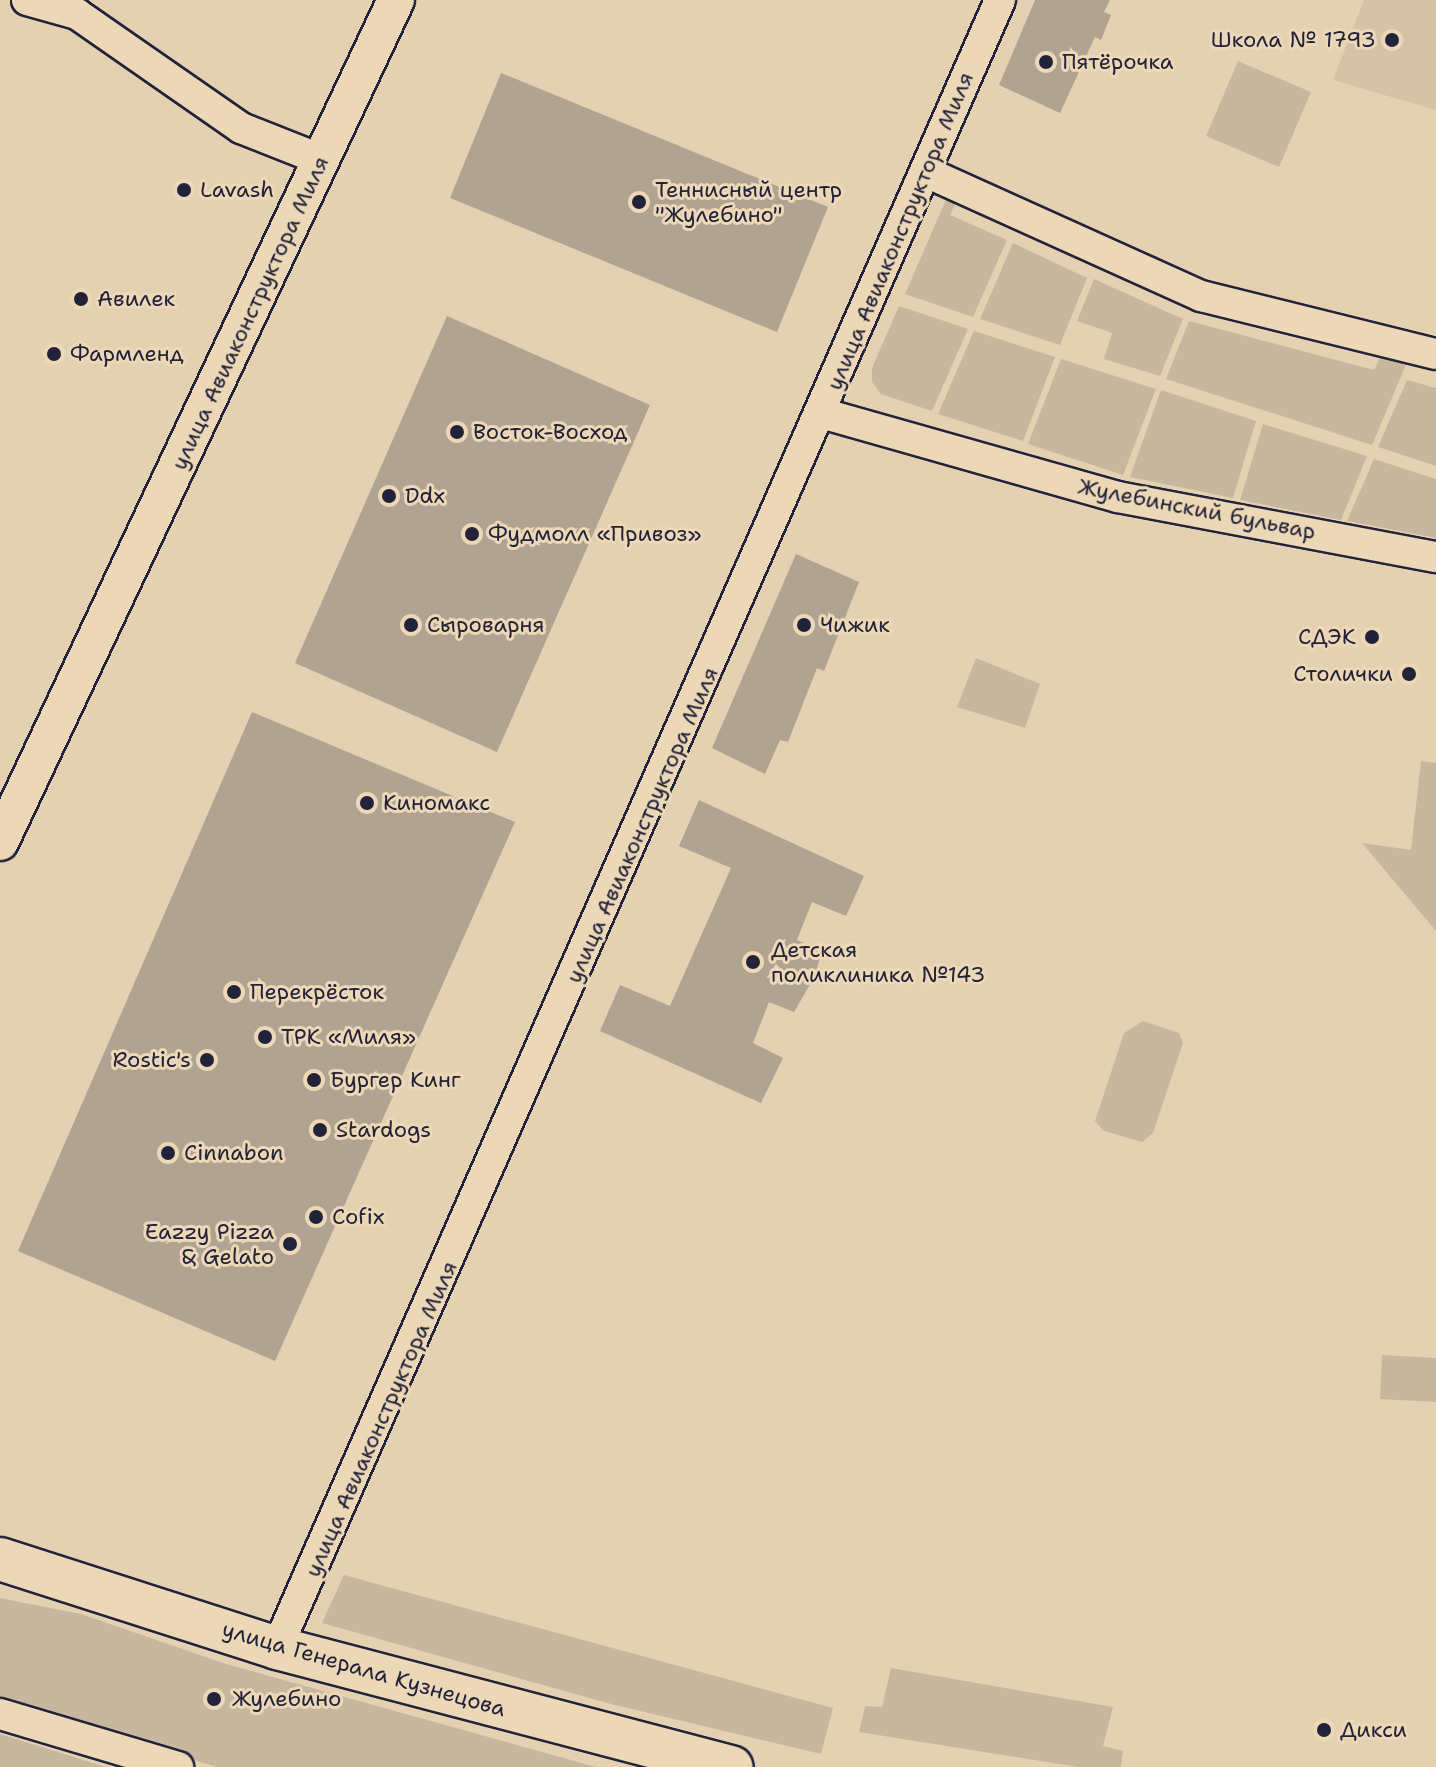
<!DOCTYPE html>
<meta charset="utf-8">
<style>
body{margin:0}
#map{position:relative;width:1436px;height:1767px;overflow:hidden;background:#e4d1b1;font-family:"Shantell Sans",sans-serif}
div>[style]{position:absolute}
.built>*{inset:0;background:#d5c3a7}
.green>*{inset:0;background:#c8b79f}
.building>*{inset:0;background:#b1a391}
.roads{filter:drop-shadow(2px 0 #22223b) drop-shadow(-2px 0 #22223b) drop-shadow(0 2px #22223b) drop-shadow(0 -2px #22223b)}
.minor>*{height:30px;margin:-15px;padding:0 15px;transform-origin:15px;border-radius:15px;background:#ecd8b6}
.tertiary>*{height:36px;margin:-18px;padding:0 18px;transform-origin:18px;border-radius:18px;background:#ecd8b6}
.secondary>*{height:42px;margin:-21px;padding:0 21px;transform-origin:21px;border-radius:21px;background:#ecd8b6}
.dots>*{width:22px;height:22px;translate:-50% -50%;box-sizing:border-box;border:4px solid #ecd8b6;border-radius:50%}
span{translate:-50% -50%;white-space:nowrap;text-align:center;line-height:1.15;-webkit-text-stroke:6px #ecd8b6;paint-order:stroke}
.poi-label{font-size:22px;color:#22223b}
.right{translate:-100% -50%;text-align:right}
.left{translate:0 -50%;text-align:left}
.street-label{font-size:22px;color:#22223b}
</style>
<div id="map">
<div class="built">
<div style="clip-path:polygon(1364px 0,1436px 0,1436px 110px,1333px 80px)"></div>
</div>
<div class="green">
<div style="clip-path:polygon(1238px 61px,1311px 92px,1279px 167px,1206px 136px)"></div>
<div style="clip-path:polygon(948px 195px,958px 198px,950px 215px,1007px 240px,973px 317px,905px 294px)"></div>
<div style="clip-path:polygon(1013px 243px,1087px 278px,1060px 345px,980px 319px)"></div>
<div style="clip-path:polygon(1094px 279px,1183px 319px,1160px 376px,1104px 359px,1112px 333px,1077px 321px)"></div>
<div style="clip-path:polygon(899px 306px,968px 329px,932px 411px,881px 394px,872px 382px,872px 368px)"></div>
<div style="clip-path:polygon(1189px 321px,1374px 370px,1383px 352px,1408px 360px,1372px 445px,1166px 379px)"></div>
<div style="clip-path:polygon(974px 331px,1055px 357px,1023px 441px,938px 414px)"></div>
<div style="clip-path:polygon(1061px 359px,1156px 389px,1123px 475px,1028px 444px)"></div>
<div style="clip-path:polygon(1407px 380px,1436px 388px,1436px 466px,1378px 447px)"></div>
<div style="clip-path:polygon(1161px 390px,1256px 421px,1233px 498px,1130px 477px)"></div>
<div style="clip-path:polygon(1263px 424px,1367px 456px,1341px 520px,1240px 500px)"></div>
<div style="clip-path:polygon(1374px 459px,1436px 479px,1436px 538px,1347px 521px)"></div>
<div style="clip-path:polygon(976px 658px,1040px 684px,1025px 728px,957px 707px)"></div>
<div style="clip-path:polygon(1421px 761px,1436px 763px,1436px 931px,1362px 843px,1411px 850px)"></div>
<div style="clip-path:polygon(1143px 1021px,1179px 1033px,1183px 1043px,1153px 1133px,1142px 1142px,1104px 1131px,1095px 1121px,1124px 1033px)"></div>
<div style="clip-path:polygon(1382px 1355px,1436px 1358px,1436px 1402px,1380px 1399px)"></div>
<div style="clip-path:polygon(344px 1575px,833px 1708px,821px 1754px,611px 1704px,322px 1623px)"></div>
<div style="clip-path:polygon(0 1598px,81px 1614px,226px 1664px,596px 1767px,217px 1767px,0 1702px)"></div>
<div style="clip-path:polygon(891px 1668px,1113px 1707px,1103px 1746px,1123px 1751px,1121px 1767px,1078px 1767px,859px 1732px,865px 1706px,882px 1707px)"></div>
<div style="clip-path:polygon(0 1734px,106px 1767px,0 1767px)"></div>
</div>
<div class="building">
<div style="clip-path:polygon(1035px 0,1110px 0,1104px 12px,1111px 15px,1101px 40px,1095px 37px,1060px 113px,999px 85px)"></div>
<div style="clip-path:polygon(501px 73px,828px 207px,777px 332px,450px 198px)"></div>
<div style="clip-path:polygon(447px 316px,650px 405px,497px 752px,295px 663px)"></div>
<div style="clip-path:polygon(796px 554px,859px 582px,824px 671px,817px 668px,788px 742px,780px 740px,765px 774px,712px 748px)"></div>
<div style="clip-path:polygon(252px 712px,515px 822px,275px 1361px,18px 1251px)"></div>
<div style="clip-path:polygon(699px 800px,864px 876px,846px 916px,812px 902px,797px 940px,822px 950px,815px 976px,794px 1012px,769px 1002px,753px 1043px,783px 1058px,761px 1103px,600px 1031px,620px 985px,670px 1006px,731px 868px,679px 846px)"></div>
</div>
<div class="roads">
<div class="minor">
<div style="left:27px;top:0;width:52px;rotate:15.6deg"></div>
<div style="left:77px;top:14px;width:200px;rotate:34.8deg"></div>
<div style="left:241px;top:128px;width:87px;rotate:21.6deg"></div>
<div style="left:926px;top:172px;width:302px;rotate:24.3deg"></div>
<div style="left:1201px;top:296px;width:242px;rotate:13.9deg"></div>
<div style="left:821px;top:413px;width:309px;rotate:15.8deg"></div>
<div style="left:1118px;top:497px;width:324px;rotate:10.7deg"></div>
<div style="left:277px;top:1648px;width:1800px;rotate:-66.31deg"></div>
<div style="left:0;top:1714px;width:186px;rotate:16.6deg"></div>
</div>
<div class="tertiary">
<div style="left:0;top:842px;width:930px;rotate:-64.81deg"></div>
</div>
<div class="secondary">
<div style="left:0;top:1559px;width:291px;rotate:17.8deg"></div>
<div style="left:277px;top:1648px;width:470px;rotate:14.7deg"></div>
</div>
</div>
<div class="dots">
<div style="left:1392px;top:40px;background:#22223b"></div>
<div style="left:1046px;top:62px;background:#22223b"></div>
<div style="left:184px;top:190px;background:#22223b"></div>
<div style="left:639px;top:202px;background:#22223b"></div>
<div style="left:81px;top:299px;background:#22223b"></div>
<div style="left:54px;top:354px;background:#22223b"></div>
<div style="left:457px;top:432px;background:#22223b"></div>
<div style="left:389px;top:496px;background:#22223b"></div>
<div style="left:472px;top:534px;background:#22223b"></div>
<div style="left:411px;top:625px;background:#22223b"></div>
<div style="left:804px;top:625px;background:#22223b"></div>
<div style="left:1372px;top:637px;background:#22223b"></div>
<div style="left:1409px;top:674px;background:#22223b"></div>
<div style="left:367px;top:803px;background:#22223b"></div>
<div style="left:753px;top:962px;background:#22223b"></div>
<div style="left:234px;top:992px;background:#22223b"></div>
<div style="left:265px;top:1037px;background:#22223b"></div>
<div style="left:207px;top:1060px;background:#22223b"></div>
<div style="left:314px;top:1080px;background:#22223b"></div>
<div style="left:320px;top:1130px;background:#22223b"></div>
<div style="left:168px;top:1153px;background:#22223b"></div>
<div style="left:316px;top:1217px;background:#22223b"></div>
<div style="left:290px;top:1244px;background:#22223b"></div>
<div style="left:214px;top:1699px;background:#22223b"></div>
<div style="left:1324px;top:1730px;background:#22223b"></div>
</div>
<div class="poi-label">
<span class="right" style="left:1376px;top:40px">Школа № 1793</span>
<span class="left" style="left:1062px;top:62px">Пятёрочка</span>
<span class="left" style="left:655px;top:202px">Теннисный центр<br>"Жулебино"</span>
<span class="left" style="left:200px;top:190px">Lavash</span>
<span class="left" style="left:97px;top:299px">Авилек</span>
<span class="left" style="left:70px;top:354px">Фармленд</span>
<span class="left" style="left:473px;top:432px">Восток-Восход</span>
<span class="left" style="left:405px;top:496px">Ddx</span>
<span class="left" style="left:488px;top:534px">Фудмолл «Привоз»</span>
<span class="left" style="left:427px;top:625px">Сыроварня</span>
<span class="left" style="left:820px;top:625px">Чижик</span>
<span class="right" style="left:1356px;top:637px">СДЭК</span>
<span class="right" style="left:1393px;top:674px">Столички</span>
<span class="left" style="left:383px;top:803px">Киномакс</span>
<span class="left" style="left:771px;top:962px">Детская<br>поликлиника №143</span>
<span class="left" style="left:250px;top:992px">Перекрёсток</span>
<span class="left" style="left:281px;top:1037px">ТРК «Миля»</span>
<span class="right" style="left:191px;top:1060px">Rostic's</span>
<span class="left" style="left:330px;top:1080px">Бургер Кинг</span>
<span class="left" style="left:336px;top:1130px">Stardogs</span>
<span class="left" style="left:184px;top:1153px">Cinnabon</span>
<span class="left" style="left:332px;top:1217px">Cofix</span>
<span class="right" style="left:274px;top:1244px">Eazzy Pizza<br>&amp; Gelato</span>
<span class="left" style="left:232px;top:1699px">Жулебино</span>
<span class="left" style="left:1340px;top:1730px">Дикси</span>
</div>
<div class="street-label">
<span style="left:900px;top:231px;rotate:-67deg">улица Авиаконструктора Миля</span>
<span style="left:250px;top:313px;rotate:-65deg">улица Авиаконструктора Миля</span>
<span style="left:1197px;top:509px;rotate:11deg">Жулебинский бульвар</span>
<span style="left:642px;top:825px;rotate:-66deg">улица Авиаконструктора Миля</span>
<span style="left:381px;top:1419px;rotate:-66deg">улица Авиаконструктора Миля</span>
<span style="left:364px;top:1669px;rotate:16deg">улица Генерала Кузнецова</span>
</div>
</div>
